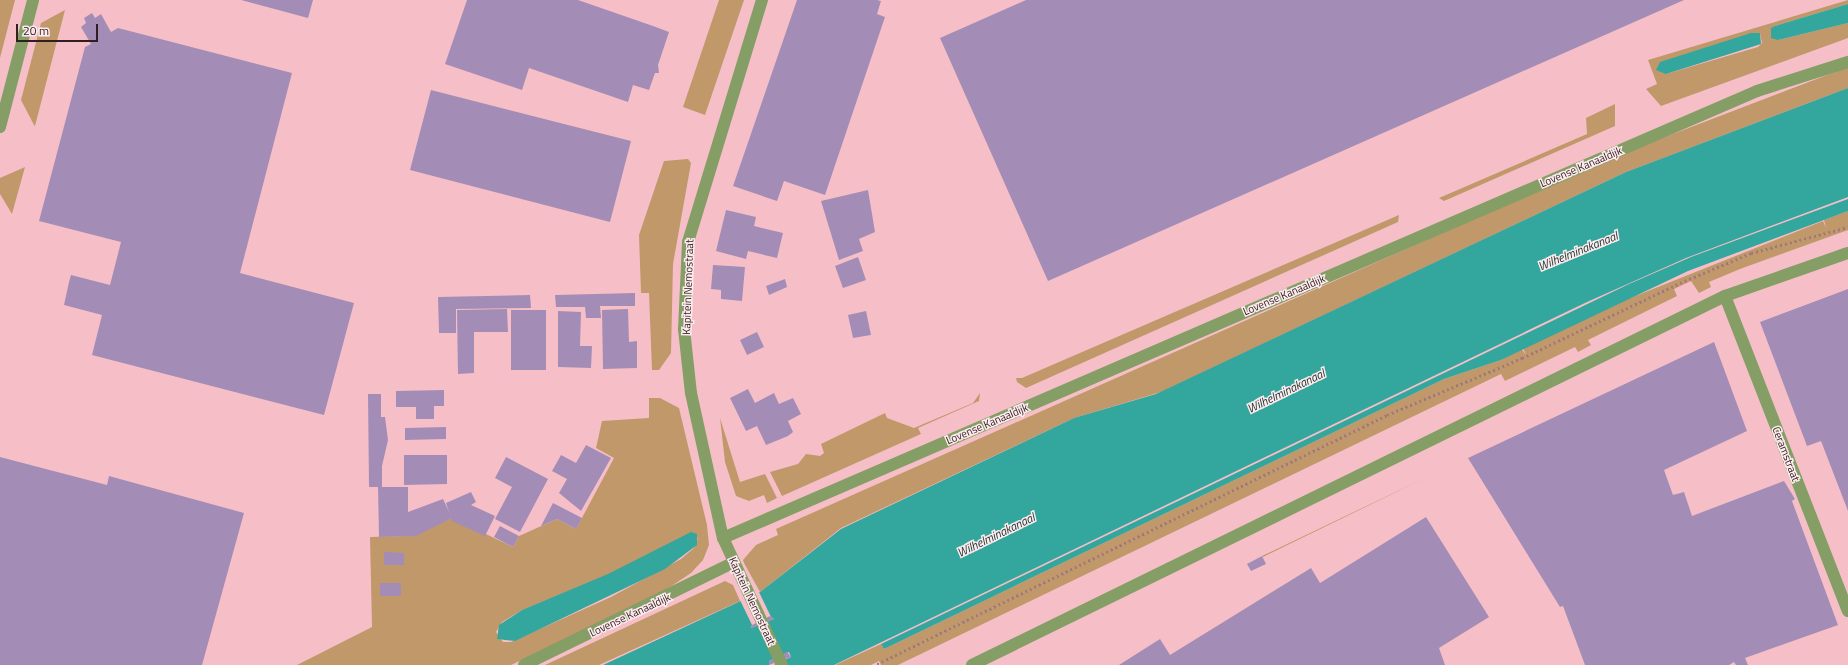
<!DOCTYPE html>
<style>
body{margin:0}
#map{position:relative;width:1848px;height:665px;overflow:hidden;background:#f6bfc7;font-family:"Titillium Web",sans-serif}
div>[style]{position:absolute}
.green>*{inset:0;background:#c1986a}
.water>*{inset:0;background:#33a69e}
.pier>*{inset:0;background:#f6bfc7}
.building>*{inset:0;background:#a38db6}
.path>*{height:2.5px;margin-top:-1.25px;transform-origin:0;background:repeating-linear-gradient(90deg,#9f777e 0 2px,transparent 0 5px)}
.street>*{height:12px;margin:-6px;padding:0 6px;transform-origin:6px;border-radius:6px;background:#849e66}
span{translate:-50% -50%;white-space:nowrap;text-align:center;line-height:1.15;-webkit-text-stroke:3px #fdecee;paint-order:stroke}
.street-label{font-size:11px;color:#321d21}
.water-label{font-size:12px;color:#213937;font-style:italic}
.scale{position:absolute;left:16px;top:24px;width:82px;height:18px;box-sizing:border-box;border:2px solid #321d21;border-top:0;padding-left:5px;font-size:12px;line-height:14px;white-space:nowrap;color:#321d21;-webkit-text-stroke:3px #fdecee;paint-order:stroke}
</style>
<div id="map">
<div class="green">
<div style="clip-path:polygon(0 0,15px 0,0 58px)"></div>
<div style="clip-path:polygon(719px 0,744px 0,705px 115px,683px 107px)"></div>
<div style="clip-path:polygon(evenodd,1848px 0,1848px 4px,1775px 26px,1778px 40px,1848px 23px,1848px 38px,1661px 106px,1646px 89px,1657px 84px,1648px 60px,1848px 0,1760px 33px,1762px 43px,1758px 47px,1666px 74px,1760px 33px)"></div>
<div style="clip-path:polygon(65px 10px,35px 126px,34px 125px,21px 100px,41px 23px)"></div>
<div style="clip-path:polygon(1848px 67px,1848px 88px,1626px 172px,1161px 392px,1074px 418px,841px 528px,760px 592px,744px 563px,743px 560px,756px 545px,778px 535px,776px 529px,1618px 155px)"></div>
<div style="clip-path:polygon(1615px 104px,1615px 126px,1444px 201px,1439px 198px,1587px 134px,1586px 118px)"></div>
<div style="clip-path:polygon(688px 159px,691px 163px,673px 264px,671px 353px,659px 370px,652px 370px,649px 293px,641px 293px,639px 235px,664px 161px)"></div>
<div style="clip-path:polygon(25px 167px,12px 214px,0 194px,0 178px)"></div>
<div style="clip-path:polygon(1848px 211px,1848px 230px,1740px 269px,1709px 282px,1711px 287px,1699px 293px,1691px 281px,1674px 289px,1677px 296px,1588px 340px,1591px 345px,1578px 352px,1575px 347px,1505px 381px,1501px 374px,898px 665px,881px 665px,879px 661px,871px 665px,835px 665px,881px 644px,884px 649px,1444px 379px,1501px 360px,1521px 348px,1526px 355px,1523px 348px,1628px 299px,1823px 221px,1826px 228px,1824px 220px)"></div>
<div style="clip-path:polygon(1399px 215px,1398px 222px,1026px 388px,1017px 382px,1016px 378px,1022px 378px)"></div>
<div style="clip-path:polygon(980px 393px,979px 401px,918px 428px,921px 434px,782px 496px,770px 472px,798px 464px,806px 454px,820px 456px,824px 453px,821px 444px,885px 413px,887px 418px,914px 428px,973px 403px)"></div>
<div style="clip-path:polygon(evenodd,649px 398px,660px 398px,679px 408px,707px 525px,709px 545px,703px 560px,691px 573px,655px 597px,511px 665px,297px 665px,372px 627px,370px 537px,408px 536px,452px 518px,513px 547px,519px 536px,557px 519px,576px 529px,614px 458px,596px 448px,602px 421px,649px 418px,649px 398px,698px 538px,694px 548px,681px 559px,611px 597px,511px 642px,503px 642px,496px 632px,502px 622px,522px 610px,698px 538px)"></div>
<div style="clip-path:polygon(720px 418px,740px 482px,765px 474px,777px 498px,767px 503px,764px 495px,749px 501px,736px 496px,725px 462px)"></div>
<div style="clip-path:polygon(1427px 477px,1263px 557px,1262px 556px)"></div>
<div style="clip-path:polygon(725px 581px,733px 585px,740px 601px,599px 665px,545px 665px)"></div>
</div>
<div class="water">
<div style="clip-path:polygon(1848px 4px,1848px 23px,1778px 40px,1771px 38px,1771px 28px,1775px 26px)"></div>
<div style="clip-path:polygon(1751px 33px,1760px 33px,1761px 44px,1666px 74px,1656px 70px,1660px 62px)"></div>
<div style="clip-path:polygon(evenodd,1848px 88px,1848px 197px,1686px 258px,1587px 302px,834px 665px,774px 665px,791px 657px,789px 652px,769px 661px,769px 665px,603px 665px,760px 592px,841px 529px,1074px 418px,1156px 394px,1626px 172px,1848px 88px,770px 616px,774px 619px,751px 628px,752px 625px,770px 616px)"></div>
<div style="clip-path:polygon(1848px 199px,1848px 211px,1688px 271px,1501px 360px,1444px 379px,884px 649px,881px 644px,1629px 284px,1691px 257px)"></div>
<div style="clip-path:polygon(691px 532px,697px 534px,697px 545px,665px 569px,515px 641px,497px 639px,499px 625px,522px 610px,608px 574px)"></div>
</div>
<div class="pier">
<div style="clip-path:polygon(759px 592px,771px 617px,753px 627px,740px 600px)"></div>
</div>
<div class="building">
<div style="clip-path:polygon(241px 0,313px 0,308px 18px)"></div>
<div style="clip-path:polygon(467px 0,578px 0,653px 26px,669px 32px,658px 65px,659px 73px,655px 73px,649px 90px,633px 85px,628px 102px,529px 68px,522px 90px,445px 64px)"></div>
<div style="clip-path:polygon(797px 0,877px 0,881px 1px,877px 14px,885px 17px,825px 195px,784px 181px,777px 201px,733px 186px)"></div>
<div style="clip-path:polygon(1026px 0,1684px 0,1048px 281px,940px 38px)"></div>
<div style="clip-path:polygon(92px 13px,95px 18px,101px 14px,111px 32px,118px 28px,292px 73px,240px 273px,354px 303px,324px 415px,92px 355px,102px 315px,64px 305px,69px 282px,71px 275px,110px 285px,121px 242px,39px 221px,85px 47px,91px 44px,81px 27px,86px 23px,84px 18px)"></div>
<div style="clip-path:polygon(431px 90px,631px 141px,610px 222px,410px 170px)"></div>
<div style="clip-path:polygon(868px 190px,875px 232px,859px 239px,863px 251px,839px 260px,821px 201px)"></div>
<div style="clip-path:polygon(726px 210px,756px 217px,754px 226px,783px 233px,777px 258px,748px 251px,746px 259px,716px 251px)"></div>
<div style="clip-path:polygon(858px 257px,866px 280px,843px 288px,835px 266px)"></div>
<div style="clip-path:polygon(713px 265px,745px 267px,742px 301px,721px 299px,721px 290px,711px 289px)"></div>
<div style="clip-path:polygon(785px 279px,787px 287px,769px 295px,766px 286px)"></div>
<div style="clip-path:polygon(1848px 289px,1848px 511px,1821px 441px,1807px 446px,1760px 322px)"></div>
<div style="clip-path:polygon(635px 293px,635px 306px,600px 306px,601px 318px,586px 318px,585px 307px,556px 307px,555px 295px)"></div>
<div style="clip-path:polygon(530px 295px,531px 308px,456px 309px,456px 333px,439px 333px,438px 297px)"></div>
<div style="clip-path:polygon(507px 309px,508px 332px,474px 332px,474px 373px,458px 374px,457px 310px)"></div>
<div style="clip-path:polygon(628px 309px,629px 342px,637px 341px,637px 368px,603px 369px,602px 310px)"></div>
<div style="clip-path:polygon(511px 310px,546px 310px,546px 370px,511px 370px)"></div>
<div style="clip-path:polygon(558px 311px,581px 312px,580px 346px,592px 346px,591px 368px,558px 367px)"></div>
<div style="clip-path:polygon(866px 311px,871px 335px,853px 338px,848px 315px)"></div>
<div style="clip-path:polygon(757px 332px,764px 347px,747px 355px,740px 340px)"></div>
<div style="clip-path:polygon(1714px 342px,1747px 431px,1664px 470px,1673px 495px,1684px 492px,1692px 516px,1784px 481px,1795px 499px,1792px 501px,1838px 625px,1745px 658px,1748px 665px,1736px 665px,1734px 662px,1729px 665px,1585px 665px,1563px 606px,1560px 607px,1468px 458px)"></div>
<div style="clip-path:polygon(748px 389px,755px 403px,774px 393px,779px 404px,793px 398px,801px 414px,788px 421px,793px 432px,788px 436px,766px 445px,757px 426px,746px 431px,730px 398px)"></div>
<div style="clip-path:polygon(444px 390px,444px 406px,434px 406px,434px 419px,416px 419px,416px 407px,396px 407px,396px 391px)"></div>
<div style="clip-path:polygon(368px 394px,381px 394px,381px 417px,385px 417px,388px 440px,382px 466px,382px 487px,408px 487px,408px 512px,443px 499px,452px 518px,416px 536px,379px 537px,378px 487px,369px 487px)"></div>
<div style="clip-path:polygon(446px 427px,446px 439px,405px 440px,405px 428px)"></div>
<div style="clip-path:polygon(586px 445px,611px 458px,581px 511px,559px 493px,567px 479px,552px 471px,561px 455px,576px 463px)"></div>
<div style="clip-path:polygon(404px 455px,447px 455px,447px 484px,404px 485px)"></div>
<div style="clip-path:polygon(0 457px,107px 485px,109px 476px,244px 513px,202px 665px,0 665px)"></div>
<div style="clip-path:polygon(506px 457px,548px 479px,520px 532px,495px 519px,512px 487px,495px 478px)"></div>
<div style="clip-path:polygon(471px 492px,476px 502px,471px 505px,495px 516px,485px 536px,452px 521px,446px 503px)"></div>
<div style="clip-path:polygon(553px 503px,582px 518px,576px 529px,557px 519px,541px 526px)"></div>
<div style="clip-path:polygon(1426px 517px,1489px 617px,1439px 648px,1445px 665px,1119px 665px,1160px 639px,1170px 655px,1311px 568px,1320px 583px)"></div>
<div style="clip-path:polygon(500px 526px,519px 536px,513px 547px,494px 537px)"></div>
<div style="clip-path:polygon(384px 552px,404px 553px,404px 565px,384px 565px)"></div>
<div style="clip-path:polygon(1262px 556px,1266px 564px,1251px 571px,1247px 564px)"></div>
<div style="clip-path:polygon(380px 583px,401px 583px,401px 596px,380px 596px)"></div>
<div style="clip-path:polygon(770px 616px,774px 619px,751px 628px,752px 625px)"></div>
<div style="clip-path:polygon(787px 652px,791px 657px,769px 665px,769px 661px)"></div>
</div>
<div class="path">
<div style="left:877px;top:664px;width:568px;rotate:-26.02deg"></div>
<div style="left:1387px;top:415px;width:147px;rotate:-22.9deg"></div>
<div style="left:1522px;top:358px;width:175px;rotate:-25.4deg"></div>
<div style="left:1680px;top:283px;width:77px;rotate:-22.9deg"></div>
<div style="left:1751px;top:253px;width:100px;rotate:-15deg"></div>
</div>
<div class="street">
<div style="left:762px;top:0;width:253px;rotate:107deg"></div>
<div style="left:688px;top:242px;width:87px;rotate:92.6deg"></div>
<div style="left:684px;top:329px;width:64px;rotate:83.8deg"></div>
<div style="left:691px;top:393px;width:148px;rotate:77.6deg"></div>
<div style="left:723px;top:538px;width:140px;rotate:65.1deg"></div>
<div style="left:0;top:127px;width:131px;rotate:-75.4deg"></div>
<div style="left:1725px;top:296px;width:338px;rotate:68.7deg"></div>
<div style="left:723px;top:538px;width:1126px;rotate:-23.38deg"></div>
<div style="left:1757px;top:91px;width:96px;rotate:-17.7deg"></div>
<div style="left:524px;top:665px;width:234px;rotate:-26.1deg"></div>
<div style="left:972px;top:665px;width:839px;rotate:-26.11deg"></div>
<div style="left:1725px;top:296px;width:130px;rotate:-19.3deg"></div>
</div>
<div class="street-label">
<span style="left:1581px;top:167px;rotate:-23deg">Lovense Kanaaldijk</span>
<span style="left:688px;top:287px;rotate:-88deg">Kapitein Nemostraat</span>
<span style="left:1284px;top:295px;rotate:-23deg">Lovense Kanaaldijk</span>
<span style="left:987px;top:424px;rotate:-23deg">Lovense Kanaaldijk</span>
<span style="left:1786px;top:454px;rotate:69deg">Ceramstraat</span>
<span style="left:752px;top:601px;rotate:65deg">Kapitein Nemostraat</span>
<span style="left:630px;top:615px;rotate:-25deg">Lovense Kanaaldijk</span>
</div>
<div class="water-label">
<span style="left:1578px;top:251px;rotate:-22deg">Wilhelminakanaal</span>
<span style="left:1286px;top:391px;rotate:-26deg">Wilhelminakanaal</span>
<span style="left:996px;top:535px;rotate:-26deg">Wilhelminakanaal</span>
</div>
<div class="scale">20 m</div>
</div>
